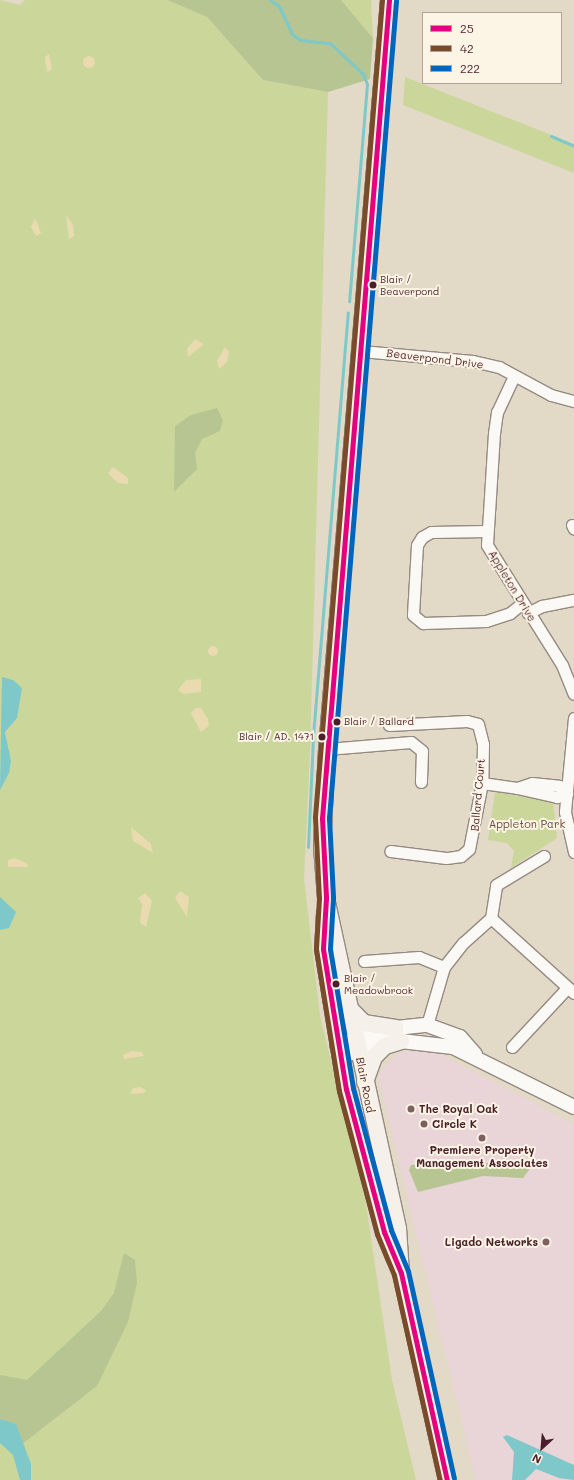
<!DOCTYPE html>
<style>
body{margin:0}
#map{position:relative;width:574px;height:1480px;overflow:hidden;background:#e2d9c6;font-family:Mali,sans-serif}
div>[style]{position:absolute}
.built>*{inset:0;background:#e9d4d8}
.green>*{inset:0;background:#cbd69b}
.forest>*{inset:0;background:#b6c592}
.sand>*{inset:0;background:#e9dab0}
.round{border-radius:50%}
.water>*{inset:0;background:#7ec8ca}
.stream>*{height:3px;margin:-1.5px;padding:0 1.5px;transform-origin:1.5px;border-radius:1.5px;background:#7ec8ca}
.roads{filter:drop-shadow(1px 0 #958a82) drop-shadow(-1px 0 #958a82) drop-shadow(0 1px #958a82) drop-shadow(0 -1px #958a82)}
.minor>*{height:11px;margin:-5.5px;padding:0 5.5px;transform-origin:5.5px;border-radius:5.5px;background:#fbf9f6}
.tertiary>*{height:14px;margin:-7px;padding:0 7px;transform-origin:7px;border-radius:7px;background:#fbf9f6}
.secondary>*{height:16px;margin:-8px;padding:0 8px;transform-origin:8px;border-radius:8px;background:#f5f0e9}
.bus-1>*{height:5px;margin:-2.5px;padding:0 2.5px;transform-origin:2.5px;border-radius:2.5px;background:#e5007d}
.bus-2>*{height:5px;margin:-2.5px;padding:0 2.5px;transform-origin:2.5px;border-radius:2.5px;background:#7a4b2a}
.bus-3>*{height:5px;margin:-2.5px;padding:0 2.5px;transform-origin:2.5px;border-radius:2.5px;background:#0065bd}
.dots>*{width:11px;height:11px;translate:-50% -50%;box-sizing:border-box;border:2px solid #fcf5e5;border-radius:50%}
span{translate:-50% -50%;white-space:nowrap;text-align:center;line-height:1.15;-webkit-text-stroke:4px #fcf5e5;paint-order:stroke}
.bus-label{font-size:10px;color:#4a1f2b}
.left{translate:0 -50%;text-align:left}
.right{translate:-100% -50%;text-align:right}
.street-label{font-size:11px;color:#4a1f2b}
.park-label{font-size:11px;color:#664c3e}
.poi-label{font-size:11px;color:#4a1f2b;font-weight:700}
.legend{position:absolute;left:422px;top:12px;width:140px;height:72px;box-sizing:border-box;background:#fcf5e5;border:1px solid #b59f9b;margin:0;padding:5px 7px;list-style:none;font-size:12px;color:#4a1f2b}
.legend li{display:flex;align-items:center;gap:8px;height:20px}
.legend b{width:20px;border:1px solid #b59f9b}
.north{position:absolute;left:522px;top:1428px;width:40px;height:40px;-webkit-text-stroke:3px #fcf5e5;paint-order:stroke;rotate:206deg;font-size:11px;font-weight:700;line-height:16px;text-align:center;color:#4a1f2b}
.north::after{content:'';display:block;margin:auto;width:14px;height:18px;background:#4a1f2b;clip-path:polygon(50% 0,100% 100%,50% 72%,0 100%)}
</style>
<div id="map">
<div class="built">
<div style="clip-path:polygon(419px 1051px,438px 1053px,574px 1124px,574px 1480px,476px 1480px,378px 1075px,398px 1053px)"></div>
</div>
<div class="green">
<div style="clip-path:polygon(0 0,20px 5px,25px 0,167px 0,207px 17px,263px 80px,328px 92px,310px 753px,304px 879px,320px 1016px,366px 1204px,392px 1380px,416px 1480px,0 1480px)"></div>
<div style="clip-path:polygon(341px 0,371px 0,373px 38px)"></div>
<div style="clip-path:polygon(405px 77px,574px 144px,574px 173px,403px 105px)"></div>
<div style="clip-path:polygon(495px 792px,553px 801px,557px 838px,511px 868px,514px 851px,507px 843px,488px 840px)"></div>
</div>
<div class="forest">
<div style="clip-path:polygon(167px 0,341px 0,373px 38px,370px 79px,328px 92px,263px 80px,207px 17px)"></div>
<div style="clip-path:polygon(217px 408px,223px 420px,220px 431px,202px 439px,195px 453px,197px 469px,174px 492px,175px 426px,191px 415px)"></div>
<div style="clip-path:polygon(527px 1162px,529px 1170px,523px 1178px,483px 1176px,418px 1192px,409px 1170px,411px 1165px)"></div>
<div style="clip-path:polygon(124px 1253px,135px 1260px,137px 1283px,128px 1322px,97px 1386px,22px 1444px,16px 1425px,0 1419px,0 1375px,27px 1380px,101px 1311px,114px 1293px)"></div>
</div>
<div class="sand">
<div style="clip-path:polygon(49px 54px,52px 69px,47px 72px,45px 57px)"></div>
<div class="round" style="left:83px;top:56px;width:12px;height:12px"></div>
<div style="clip-path:polygon(66px 215px,73px 225px,74px 236px,69px 239px)"></div>
<div style="clip-path:polygon(35px 218px,41px 233px,36px 236px,31px 227px)"></div>
<div style="clip-path:polygon(195px 339px,204px 344px,188px 357px,187px 349px)"></div>
<div style="clip-path:polygon(225px 347px,229px 352px,227px 362px,219px 369px,217px 361px)"></div>
<div style="clip-path:polygon(113px 467px,128px 478px,128px 484px,118px 483px,108px 473px)"></div>
<div class="round" style="left:208px;top:646px;width:10px;height:10px"></div>
<div style="clip-path:polygon(201px 679px,201px 692px,183px 694px,178px 690px,186px 680px)"></div>
<div style="clip-path:polygon(196px 708px,201px 708px,208px 719px,209px 726px,201px 732px,191px 713px)"></div>
<div style="clip-path:polygon(131px 827px,151px 844px,153px 853px,133px 841px)"></div>
<div style="clip-path:polygon(14px 858px,27px 863px,28px 867px,8px 867px,8px 860px)"></div>
<div style="clip-path:polygon(180px 891px,189px 897px,187px 917px,175px 898px)"></div>
<div style="clip-path:polygon(145px 893px,152px 901px,146px 927px,140px 923px,142px 904px,138px 898px)"></div>
<div style="clip-path:polygon(131px 1051px,142px 1052px,144px 1056px,124px 1059px,123px 1055px)"></div>
<div style="clip-path:polygon(141px 1087px,146px 1091px,144px 1093px,130px 1094px,133px 1088px)"></div>
</div>
<div class="water">
<div style="clip-path:polygon(2px 677px,13px 680px,22px 688px,17px 718px,5px 732px,11px 761px,9px 773px,0 790px)"></div>
<div style="clip-path:polygon(0 897px,16px 912px,9px 928px,0 930px)"></div>
<div style="clip-path:polygon(0 1419px,16px 1424px,31px 1464px,31px 1480px,20px 1480px,13px 1455px,0 1443px)"></div>
<div style="clip-path:polygon(507px 1435px,574px 1465px,574px 1480px,559px 1478px,536px 1469px,525px 1480px,512px 1480px,514px 1452px,503px 1437px)"></div>
</div>
<div class="stream">
<div style="left:270px;top:0;width:11px;rotate:34deg"></div>
<div style="left:279px;top:6px;width:31px;rotate:65deg"></div>
<div style="left:292px;top:34px;width:10px;rotate:37deg"></div>
<div style="left:300px;top:40px;width:30px;rotate:6deg"></div>
<div style="left:330px;top:43px;width:45px;rotate:43.2deg"></div>
<div style="left:363px;top:74px;width:11px;rotate:68deg"></div>
<div style="left:367px;top:84px;width:218px;rotate:94.7deg"></div>
<div style="left:551px;top:136px;width:25px;rotate:23deg"></div>
<div style="left:308px;top:847px;width:111px;rotate:-87.4deg"></div>
<div style="left:313px;top:736px;width:425px;rotate:-85.3deg"></div>
</div>
<div class="roads">
<div class="minor">
<div style="left:361px;top:351px;width:112px;rotate:5.1deg"></div>
<div style="left:473px;top:361px;width:27px;rotate:13deg"></div>
<div style="left:499px;top:367px;width:59px;rotate:28.3deg"></div>
<div style="left:551px;top:395px;width:24px;rotate:15deg"></div>
<div style="left:514px;top:376px;width:40px;rotate:115deg"></div>
<div style="left:497px;top:412px;width:21px;rotate:98deg"></div>
<div style="left:494px;top:433px;width:112px;rotate:93.6deg"></div>
<div style="left:487px;top:545px;width:142px;rotate:58deg"></div>
<div style="left:562px;top:665px;width:31px;rotate:68deg"></div>
<div style="left:572px;top:525px;width:4px;rotate:63deg"></div>
<div style="left:486px;top:531px;width:55px;rotate:179deg"></div>
<div style="left:431px;top:532px;width:10px;rotate:151deg"></div>
<div style="left:422px;top:537px;width:9px;rotate:122deg"></div>
<div style="left:417px;top:545px;width:70px;rotate:93.3deg"></div>
<div style="left:413px;top:615px;width:13px;rotate:39deg"></div>
<div style="left:423px;top:623px;width:63px;rotate:-1.8deg"></div>
<div style="left:486px;top:621px;width:25px;rotate:-18deg"></div>
<div style="left:510px;top:613px;width:14px;rotate:-39deg"></div>
<div style="left:528px;top:613px;width:16px;rotate:-27deg"></div>
<div style="left:542px;top:606px;width:33px;rotate:-11deg"></div>
<div style="left:574px;top:718px;width:94px;rotate:95.5deg"></div>
<div style="left:565px;top:812px;width:41px;rotate:77.3deg"></div>
<div style="left:389px;top:725px;width:78px;rotate:-2.9deg"></div>
<div style="left:467px;top:721px;width:11px;rotate:15deg"></div>
<div style="left:478px;top:724px;width:21px;rotate:76deg"></div>
<div style="left:483px;top:744px;width:39px;rotate:91deg"></div>
<div style="left:482px;top:783px;width:67px;rotate:101.1deg"></div>
<div style="left:469px;top:849px;width:11px;rotate:139deg"></div>
<div style="left:461px;top:856px;width:15px;rotate:172deg"></div>
<div style="left:446px;top:858px;width:56px;rotate:-172.9deg"></div>
<div style="left:327px;top:749px;width:84px;rotate:-4.8deg"></div>
<div style="left:411px;top:742px;width:14px;rotate:39deg"></div>
<div style="left:422px;top:751px;width:31px;rotate:92deg"></div>
<div style="left:482px;top:783px;width:35px;rotate:8deg"></div>
<div style="left:532px;top:783px;width:27px;rotate:6deg"></div>
<div style="left:559px;top:786px;width:11px;rotate:41deg"></div>
<div style="left:567px;top:793px;width:11px;rotate:158deg"></div>
<div style="left:557px;top:797px;width:41px;rotate:-167.3deg"></div>
<div style="left:517px;top:788px;width:16px;rotate:-18deg"></div>
<div style="left:491px;top:918px;width:112px;rotate:42.1deg"></div>
<div style="left:491px;top:918px;width:33px;rotate:-81deg"></div>
<div style="left:496px;top:885px;width:56px;rotate:-31.1deg"></div>
<div style="left:364px;top:961px;width:55px;rotate:-4.2deg"></div>
<div style="left:419px;top:957px;width:27px;rotate:22deg"></div>
<div style="left:427px;top:1025px;width:60px;rotate:-73.7deg"></div>
<div style="left:444px;top:967px;width:31px;rotate:-52deg"></div>
<div style="left:463px;top:943px;width:38px;rotate:-42deg"></div>
<div style="left:512px;top:1047px;width:81px;rotate:-47deg"></div>
</div>
<div class="tertiary">
<div style="left:337px;top:1045px;width:61px;rotate:-16.1deg"></div>
<div style="left:396px;top:1028px;width:31px;rotate:-6deg"></div>
<div style="left:427px;top:1025px;width:35px;rotate:20deg"></div>
<div style="left:460px;top:1037px;width:23px;rotate:49deg"></div>
<div style="left:340px;top:1056px;width:63px;rotate:-13.8deg"></div>
<div style="left:401px;top:1041px;width:52px;rotate:6.6deg"></div>
<div style="left:453px;top:1047px;width:135px;rotate:26.4deg"></div>
</div>
<div class="secondary">
<div style="left:389px;top:0;width:752px;rotate:94.73deg"></div>
<div style="left:327px;top:749px;width:98px;rotate:92.9deg"></div>
<div style="left:322px;top:847px;width:51px;rotate:85.5deg"></div>
<div style="left:326px;top:898px;width:338px;rotate:77.7deg"></div>
<div style="left:398px;top:1228px;width:45px;rotate:86.2deg"></div>
<div style="left:401px;top:1273px;width:212px;rotate:77.5deg"></div>
<div style="left:325px;top:913px;width:36px;rotate:93deg"></div>
<div style="left:323px;top:949px;width:142px;rotate:80.7deg"></div>
<div style="left:346px;top:1089px;width:148px;rotate:75.1deg"></div>
<div style="left:384px;top:1232px;width:29px;rotate:68deg"></div>
<div style="left:349px;top:1008px;width:21px;rotate:45deg"></div>
<div style="left:364px;top:1023px;width:32px;rotate:9deg"></div>
<div style="left:365px;top:1082px;width:27px;rotate:-70deg"></div>
<div style="left:374px;top:1057px;width:16px;rotate:-45deg"></div>
<div style="left:385px;top:1046px;width:17px;rotate:-17deg"></div>
</div>
</div>
<div class="bus-1">
<div style="left:389px;top:0;width:821px;rotate:94.68deg"></div>
<div style="left:322px;top:818px;width:80px;rotate:87.1deg"></div>
<div style="left:326px;top:898px;width:51px;rotate:93.4deg"></div>
<div style="left:323px;top:949px;width:142px;rotate:80.7deg"></div>
<div style="left:346px;top:1089px;width:148px;rotate:75.1deg"></div>
<div style="left:384px;top:1232px;width:44px;rotate:67.5deg"></div>
<div style="left:401px;top:1273px;width:212px;rotate:77.5deg"></div>
</div>
<div class="bus-2">
<div style="left:382px;top:0;width:820px;rotate:94.69deg"></div>
<div style="left:315px;top:817px;width:81px;rotate:87.2deg"></div>
<div style="left:319px;top:898px;width:51px;rotate:93.4deg"></div>
<div style="left:316px;top:949px;width:144px;rotate:80.8deg"></div>
<div style="left:339px;top:1091px;width:148px;rotate:75.1deg"></div>
<div style="left:377px;top:1234px;width:44px;rotate:67.5deg"></div>
<div style="left:394px;top:1275px;width:210px;rotate:77.4deg"></div>
</div>
<div class="bus-3">
<div style="left:396px;top:1px;width:820px;rotate:94.69deg"></div>
<div style="left:329px;top:818px;width:80px;rotate:87.1deg"></div>
<div style="left:333px;top:898px;width:51px;rotate:93.4deg"></div>
<div style="left:330px;top:949px;width:141px;rotate:80.6deg"></div>
<div style="left:353px;top:1088px;width:147px;rotate:75deg"></div>
<div style="left:391px;top:1230px;width:44px;rotate:67.5deg"></div>
<div style="left:408px;top:1271px;width:212px;rotate:77.5deg"></div>
</div>
<div class="dots">
<div style="left:373px;top:285px;background:#4a1f2b"></div>
<div style="left:337px;top:722px;background:#4a1f2b"></div>
<div style="left:322px;top:737px;background:#4a1f2b"></div>
<div style="left:336px;top:984px;background:#4a1f2b"></div>
<div style="left:411px;top:1109px;background:#7f6061"></div>
<div style="left:424px;top:1124px;background:#7f6061"></div>
<div style="left:482px;top:1138px;background:#7f6061"></div>
<div style="left:546px;top:1242px;background:#7f6061"></div>
</div>
<div class="bus-label">
<span class="left" style="left:380px;top:285px">Blair /<br>Beaverpond</span>
<span class="left" style="left:344px;top:722px">Blair / Ballard</span>
<span class="right" style="left:314px;top:737px">Blair / AD. 1471</span>
<span class="left" style="left:344px;top:984px">Blair /<br>Meadowbrook</span>
</div>
<div class="street-label">
<span style="left:435px;top:359px;rotate:7deg">Beaverpond Drive</span>
<span style="left:512px;top:586px;rotate:59deg">Appleton Drive</span>
<span style="left:478px;top:795px;rotate:-85deg">Ballard Court</span>
<span style="left:365px;top:1085px;rotate:79deg">Blair Road</span>
</div>
<div class="park-label">
<span style="left:527px;top:824px">Appleton Park</span>
</div>
<div class="poi-label">
<span class="left" style="left:419px;top:1109px">The Royal Oak</span>
<span class="left" style="left:432px;top:1124px">Circle K</span>
<span style="left:482px;top:1157px">Premiere Property<br>Management Associates</span>
<span class="right" style="left:538px;top:1242px">Ligado Networks</span>
</div>
<ul class="legend">
<li><b style="height:5px;background:#e5007d"></b>25</li>
<li><b style="height:5px;background:#7a4b2a"></b>42</li>
<li><b style="height:5px;background:#0065bd"></b>222</li>
</ul>
<div class="north">N</div>
</div>
